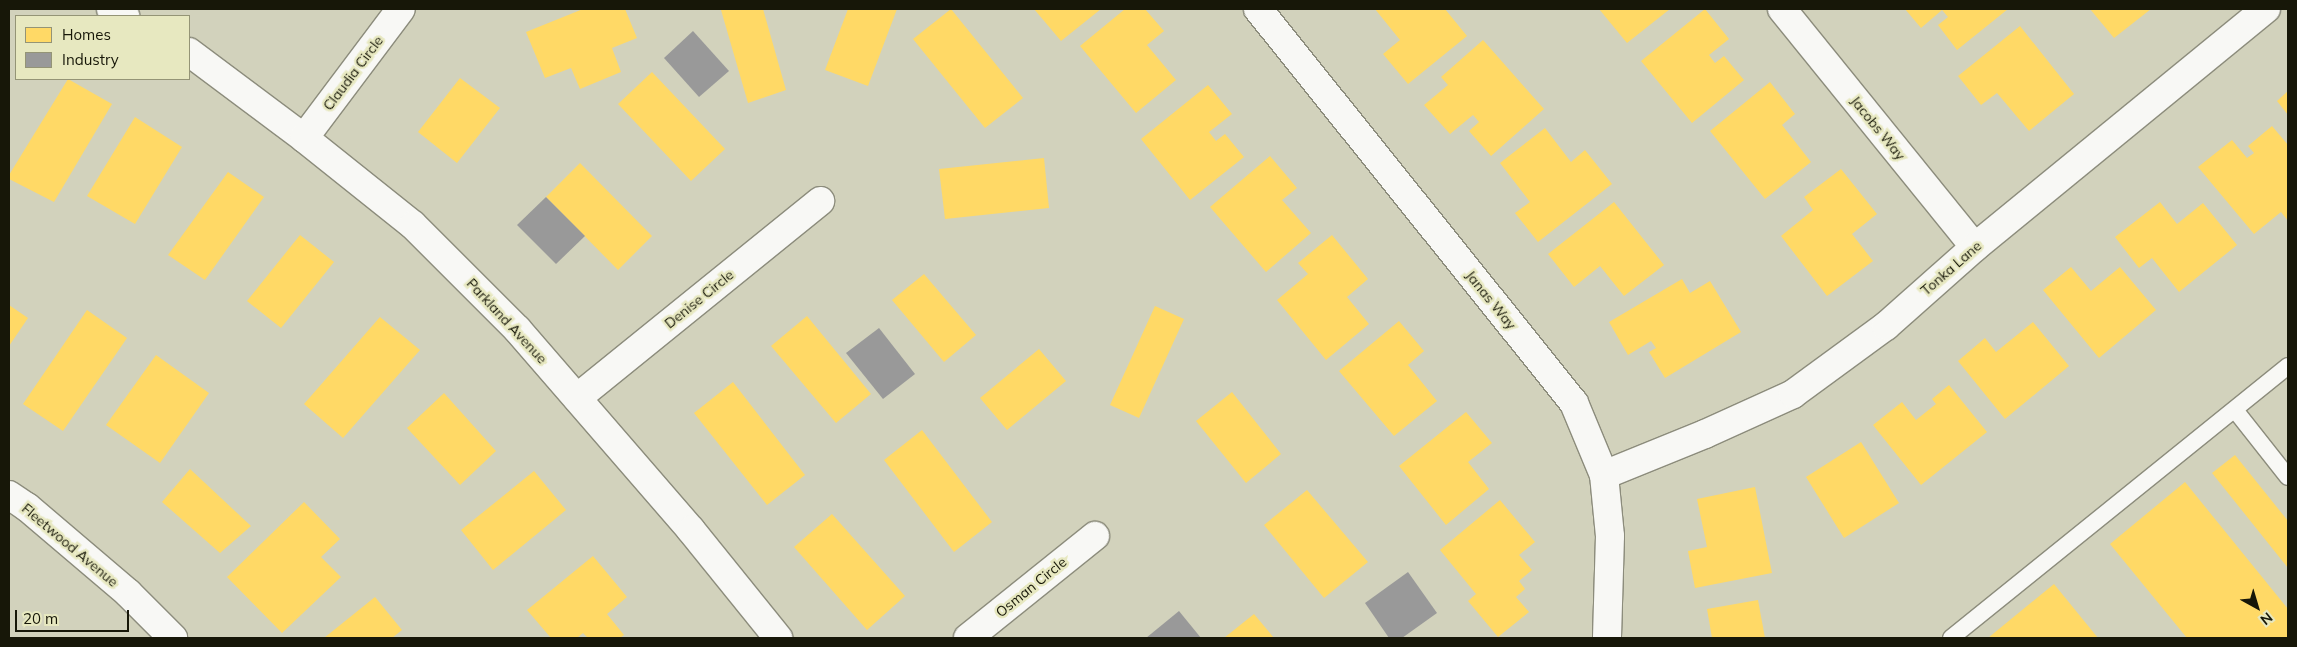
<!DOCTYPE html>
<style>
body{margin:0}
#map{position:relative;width:2297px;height:647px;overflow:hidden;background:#d2d2bc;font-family:Mulish,sans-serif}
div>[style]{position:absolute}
.homes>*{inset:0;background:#ffd966}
.industry>*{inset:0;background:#999}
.roads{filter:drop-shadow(1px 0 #8c8c7c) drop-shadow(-1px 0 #8c8c7c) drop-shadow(0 1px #8c8c7c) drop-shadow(0 -1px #8c8c7c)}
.service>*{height:16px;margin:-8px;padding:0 8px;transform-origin:8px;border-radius:8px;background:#f8f8f5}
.minor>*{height:28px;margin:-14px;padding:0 14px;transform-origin:14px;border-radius:14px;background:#f8f8f5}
span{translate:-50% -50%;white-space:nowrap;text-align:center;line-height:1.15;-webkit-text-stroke:5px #e7e8c0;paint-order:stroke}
.street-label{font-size:14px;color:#171708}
.frame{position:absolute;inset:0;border:10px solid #171708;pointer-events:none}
.legend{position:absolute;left:15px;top:15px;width:175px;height:65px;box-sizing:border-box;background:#e7e8c0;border:1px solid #949476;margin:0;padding:6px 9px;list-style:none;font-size:15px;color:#171708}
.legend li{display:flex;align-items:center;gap:10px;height:25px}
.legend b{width:25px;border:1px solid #949476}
.north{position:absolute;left:2232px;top:582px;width:50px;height:50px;-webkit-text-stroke:4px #e7e8c0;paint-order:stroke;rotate:141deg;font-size:14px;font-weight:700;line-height:20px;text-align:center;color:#171708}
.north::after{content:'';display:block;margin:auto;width:18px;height:22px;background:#171708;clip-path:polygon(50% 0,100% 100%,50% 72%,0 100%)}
.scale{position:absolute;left:15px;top:610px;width:114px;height:22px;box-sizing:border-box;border:2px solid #171708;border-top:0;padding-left:6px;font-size:15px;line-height:18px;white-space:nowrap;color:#171708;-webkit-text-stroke:4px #e7e8c0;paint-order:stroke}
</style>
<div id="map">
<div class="homes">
<div style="clip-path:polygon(583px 9px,625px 9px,637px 38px,612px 48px,621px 72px,580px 89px,571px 68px,545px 78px,526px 32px)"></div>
<div style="clip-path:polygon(726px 9px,763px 9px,786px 90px,748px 103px,721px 10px)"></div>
<div style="clip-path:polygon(848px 9px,897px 9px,868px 86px,825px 70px)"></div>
<div style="clip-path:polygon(951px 9px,1023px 98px,985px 128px,913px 39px)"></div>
<div style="clip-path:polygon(1034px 9px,1101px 9px,1061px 41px)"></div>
<div style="clip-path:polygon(1125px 9px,1145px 9px,1164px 31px,1147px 45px,1176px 80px,1136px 113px,1080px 46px)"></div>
<div style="clip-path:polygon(1375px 9px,1445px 9px,1467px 36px,1408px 84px,1383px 54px,1400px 40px)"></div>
<div style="clip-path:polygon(1599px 9px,1670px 9px,1627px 43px)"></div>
<div style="clip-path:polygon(1705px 9px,1729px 39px,1709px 55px,1715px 63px,1724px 56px,1744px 80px,1692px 123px,1641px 61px)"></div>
<div style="clip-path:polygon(1905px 9px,2008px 9px,1957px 50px,1938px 25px,1948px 17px,1942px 10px,1921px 28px)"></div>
<div style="clip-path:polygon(2090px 9px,2151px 9px,2114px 38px)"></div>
<div style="clip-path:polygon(2020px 26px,2074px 94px,2029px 131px,1997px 93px,1981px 105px,1958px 76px)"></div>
<div style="clip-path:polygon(1483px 40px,1544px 109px,1491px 156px,1469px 131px,1479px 122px,1473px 115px,1450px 134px,1424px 105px,1448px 85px,1441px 77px)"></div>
<div style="clip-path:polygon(652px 72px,725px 149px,691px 181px,618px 104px)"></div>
<div style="clip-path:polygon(460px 78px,500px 108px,457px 163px,418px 132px)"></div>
<div style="clip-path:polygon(68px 79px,112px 104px,54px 202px,9px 179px,9px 175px)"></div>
<div style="clip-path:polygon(1770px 82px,1795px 114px,1782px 125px,1811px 162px,1765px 199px,1710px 131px)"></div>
<div style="clip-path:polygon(1208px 85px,1232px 114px,1209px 132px,1216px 141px,1225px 134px,1244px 157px,1190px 200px,1141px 139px)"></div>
<div style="clip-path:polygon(2288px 91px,2288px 115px,2277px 101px)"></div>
<div style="clip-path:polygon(135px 117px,182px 147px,135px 224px,87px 196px)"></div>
<div style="clip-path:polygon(2272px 126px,2288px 145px,2288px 221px,2281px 212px,2254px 234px,2198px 167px,2232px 140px,2247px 158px,2254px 153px,2248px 146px)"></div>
<div style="clip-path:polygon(1545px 128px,1571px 162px,1585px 150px,1612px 184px,1538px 242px,1515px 213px,1530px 202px,1500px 163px)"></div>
<div style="clip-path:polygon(1270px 156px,1297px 188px,1282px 200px,1311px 233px,1266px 272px,1210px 207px)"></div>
<div style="clip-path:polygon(1044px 158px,1049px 208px,945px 219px,939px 169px)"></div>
<div style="clip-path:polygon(580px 163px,652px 236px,618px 270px,546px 197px)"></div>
<div style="clip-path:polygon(1841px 169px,1877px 214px,1852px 234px,1873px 261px,1827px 296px,1781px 236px,1813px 210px,1804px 197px)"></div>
<div style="clip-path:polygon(228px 172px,264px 197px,205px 280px,168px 255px)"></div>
<div style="clip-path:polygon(1614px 202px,1664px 265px,1624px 296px,1600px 266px,1574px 287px,1548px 254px)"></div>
<div style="clip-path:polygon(2160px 202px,2177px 224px,2203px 203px,2237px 245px,2179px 292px,2152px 258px,2139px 268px,2115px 237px)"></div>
<div style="clip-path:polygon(300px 235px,334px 262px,281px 328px,247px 301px)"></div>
<div style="clip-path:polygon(1332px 235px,1368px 279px,1347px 297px,1369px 324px,1326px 360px,1277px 300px,1308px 274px,1298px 263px)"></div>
<div style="clip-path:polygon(2071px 267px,2091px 291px,2120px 267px,2156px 310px,2099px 358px,2043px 290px)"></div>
<div style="clip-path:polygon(924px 274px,976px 335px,944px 362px,892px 300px)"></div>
<div style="clip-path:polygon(1682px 279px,1690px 293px,1710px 281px,1741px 332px,1665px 378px,1649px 352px,1656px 348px,1651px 341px,1628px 355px,1609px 322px)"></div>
<div style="clip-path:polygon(9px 305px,28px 318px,9px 346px)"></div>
<div style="clip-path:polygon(1155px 306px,1184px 319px,1139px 418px,1110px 405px)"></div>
<div style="clip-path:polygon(87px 310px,127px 338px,63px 431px,23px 404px)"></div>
<div style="clip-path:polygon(807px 316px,871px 394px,836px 423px,771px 346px)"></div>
<div style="clip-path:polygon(380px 317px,420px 350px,343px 438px,304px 404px)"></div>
<div style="clip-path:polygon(1399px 321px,1424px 351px,1408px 365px,1437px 401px,1394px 436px,1339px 371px)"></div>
<div style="clip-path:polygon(2033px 322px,2069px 366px,2005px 419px,1958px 361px,1985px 338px,1996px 352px)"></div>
<div style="clip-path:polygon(1039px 349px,1066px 381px,1007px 430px,980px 398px)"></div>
<div style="clip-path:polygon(156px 355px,209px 393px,160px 463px,106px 425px)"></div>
<div style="clip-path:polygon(733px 382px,805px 475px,767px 505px,694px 413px)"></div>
<div style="clip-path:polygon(1949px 385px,1987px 432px,1921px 485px,1873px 425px,1902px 402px,1916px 420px,1936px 404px,1932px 399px)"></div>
<div style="clip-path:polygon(1232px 392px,1281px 454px,1246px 483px,1196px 421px)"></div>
<div style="clip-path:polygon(444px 393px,496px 451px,460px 485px,407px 428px)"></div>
<div style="clip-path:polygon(1466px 412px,1492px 443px,1468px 462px,1489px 489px,1446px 525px,1399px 466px)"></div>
<div style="clip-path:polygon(922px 430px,992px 522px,954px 552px,884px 460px)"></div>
<div style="clip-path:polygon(1861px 442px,1899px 503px,1844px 538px,1806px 477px)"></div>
<div style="clip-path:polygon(2235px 455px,2288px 521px,2288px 568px,2212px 473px)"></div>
<div style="clip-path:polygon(190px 469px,251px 526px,220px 553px,162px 502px)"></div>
<div style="clip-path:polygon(534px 471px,566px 510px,493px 570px,461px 530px)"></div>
<div style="clip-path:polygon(2185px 482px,2288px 609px,2288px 638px,2187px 638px,2110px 544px)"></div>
<div style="clip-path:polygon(1755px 487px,1772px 573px,1695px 588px,1688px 551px,1707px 547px,1697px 499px)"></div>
<div style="clip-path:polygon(1307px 490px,1368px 562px,1324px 598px,1264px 525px)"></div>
<div style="clip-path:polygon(1500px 500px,1535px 542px,1519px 555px,1532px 570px,1519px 581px,1525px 589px,1516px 597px,1529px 612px,1498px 637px,1468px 601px,1476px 594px,1440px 550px)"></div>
<div style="clip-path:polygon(304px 502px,340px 539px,321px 557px,341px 577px,282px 633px,227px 577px)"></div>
<div style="clip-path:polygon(832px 514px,905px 596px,867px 630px,794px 547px)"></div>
<div style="clip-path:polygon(593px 556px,627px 597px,607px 614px,624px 635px,620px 638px,588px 638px,583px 633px,577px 638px,551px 638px,527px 610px)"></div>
<div style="clip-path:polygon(2054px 584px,2098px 638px,1988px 638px)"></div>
<div style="clip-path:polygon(375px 597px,402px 630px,392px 638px,324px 638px)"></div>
<div style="clip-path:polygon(1758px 600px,1765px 638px,1712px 638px,1707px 609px)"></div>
<div style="clip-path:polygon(1254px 614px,1274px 638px,1224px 638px)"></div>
</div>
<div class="industry">
<div style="clip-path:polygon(693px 31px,729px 71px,699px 97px,664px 58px)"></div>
<div style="clip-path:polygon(546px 197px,585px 236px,556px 264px,517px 225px)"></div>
<div style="clip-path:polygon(879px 328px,915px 374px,883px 399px,846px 353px)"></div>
<div style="clip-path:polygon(1408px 572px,1437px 613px,1402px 638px,1389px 638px,1365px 603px)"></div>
<div style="clip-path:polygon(1179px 611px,1201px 638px,1146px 638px)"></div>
</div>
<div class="roads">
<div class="service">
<div style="left:2235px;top:410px;width:85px;rotate:51.7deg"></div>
<div style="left:1951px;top:638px;width:433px;rotate:-38.9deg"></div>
</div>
<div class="minor">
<div style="left:111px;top:9px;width:16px;rotate:27deg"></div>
<div style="left:1258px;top:9px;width:505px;rotate:51.27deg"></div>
<div style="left:1574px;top:403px;width:78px;rotate:67.4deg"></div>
<div style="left:1604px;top:475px;width:61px;rotate:84.4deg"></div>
<div style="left:1610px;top:536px;width:102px;rotate:91.7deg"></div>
<div style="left:1782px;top:9px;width:306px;rotate:51deg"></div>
<div style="left:189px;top:52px;width:144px;rotate:36.8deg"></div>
<div style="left:304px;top:138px;width:139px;rotate:38.6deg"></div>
<div style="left:413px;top:225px;width:147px;rotate:45deg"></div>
<div style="left:517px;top:329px;width:266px;rotate:49.1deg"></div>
<div style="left:691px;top:530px;width:139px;rotate:51.1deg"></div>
<div style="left:304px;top:138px;width:161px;rotate:-53.1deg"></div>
<div style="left:577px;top:398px;width:313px;rotate:-39deg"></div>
<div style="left:1604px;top:475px;width:109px;rotate:-22.1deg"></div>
<div style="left:1705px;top:434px;width:97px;rotate:-24.4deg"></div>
<div style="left:1793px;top:394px;width:115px;rotate:-36.2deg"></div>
<div style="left:1886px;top:326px;width:119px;rotate:-41.6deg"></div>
<div style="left:1975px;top:247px;width:376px;rotate:-39.3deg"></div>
<div style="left:9px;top:495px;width:22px;rotate:34deg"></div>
<div style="left:27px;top:507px;width:133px;rotate:40.4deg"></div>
<div style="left:128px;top:593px;width:64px;rotate:45deg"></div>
<div style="left:968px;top:638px;width:163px;rotate:-38.8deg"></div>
</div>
</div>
<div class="street-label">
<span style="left:353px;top:73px;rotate:-53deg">Claudia Circle</span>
<span style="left:1878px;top:128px;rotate:51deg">Jacobs Way</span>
<span style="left:1951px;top:268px;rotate:-41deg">Tonka Lane</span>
<span style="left:699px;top:299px;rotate:-39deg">Denise Circle</span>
<span style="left:1491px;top:300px;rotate:51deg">Janas Way</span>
<span style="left:507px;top:321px;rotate:47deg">Parkland Avenue</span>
<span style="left:70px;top:545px;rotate:40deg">Fleetwood Avenue</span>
<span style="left:1031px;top:587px;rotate:-39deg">Osman Circle</span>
</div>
<div class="frame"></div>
<ul class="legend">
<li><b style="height:14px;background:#ffd966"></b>Homes</li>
<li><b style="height:14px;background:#999"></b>Industry</li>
</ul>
<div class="north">N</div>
<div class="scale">20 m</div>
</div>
